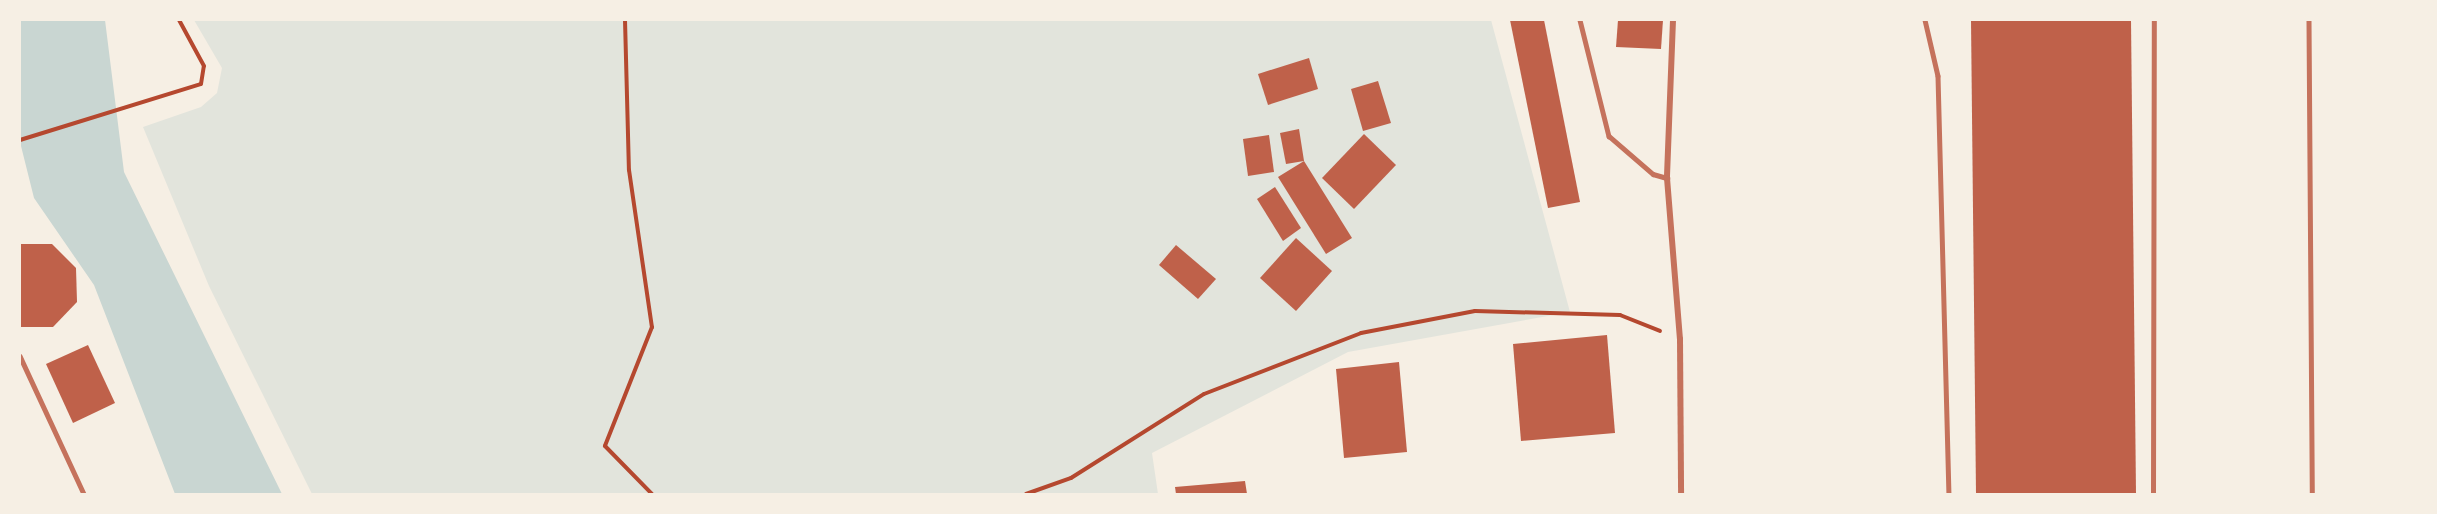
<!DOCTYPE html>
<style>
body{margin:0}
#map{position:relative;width:2437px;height:514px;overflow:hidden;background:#f6efe4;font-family:"DM Sans",sans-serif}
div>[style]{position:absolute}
.green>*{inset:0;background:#e2e4dc}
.water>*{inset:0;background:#c9d6d2}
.building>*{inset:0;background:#bf614a}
.path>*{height:4px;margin:-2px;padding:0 2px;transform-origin:2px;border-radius:2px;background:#b5482f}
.service>*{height:4.5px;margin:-2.25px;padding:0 2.25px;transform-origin:2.25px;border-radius:2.25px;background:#c5725c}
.minor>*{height:6px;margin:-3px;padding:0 3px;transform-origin:3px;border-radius:3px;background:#c5725c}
span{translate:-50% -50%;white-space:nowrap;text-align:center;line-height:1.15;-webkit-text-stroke:4.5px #f6efe4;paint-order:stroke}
.frame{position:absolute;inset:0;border:21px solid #f6efe4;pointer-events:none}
</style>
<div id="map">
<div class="green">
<div style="clip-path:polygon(194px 20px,1491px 20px,1570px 312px,1348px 352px,1152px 453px,1158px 494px,312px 494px,209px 286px,143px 127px,201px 107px,217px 93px,222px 68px)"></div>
</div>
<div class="water">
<div style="clip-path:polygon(20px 20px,105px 20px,124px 172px,282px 494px,175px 494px,94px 285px,34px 198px,20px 142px)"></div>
</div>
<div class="building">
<div style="clip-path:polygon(1510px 20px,1544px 20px,1580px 202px,1548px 208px)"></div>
<div style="clip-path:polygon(1618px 20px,1663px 20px,1661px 49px,1616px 47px)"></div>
<div style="clip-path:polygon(1971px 20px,2131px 20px,2136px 494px,1976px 494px)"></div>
<div style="clip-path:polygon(1309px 58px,1318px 89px,1268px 105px,1258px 74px)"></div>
<div style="clip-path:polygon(1378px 81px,1391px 123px,1363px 131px,1351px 89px)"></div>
<div style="clip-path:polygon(1299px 129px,1304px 161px,1286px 164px,1280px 133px)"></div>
<div style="clip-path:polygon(1364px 134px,1396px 165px,1354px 209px,1322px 178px)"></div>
<div style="clip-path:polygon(1269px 135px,1274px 172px,1248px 176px,1243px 139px)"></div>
<div style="clip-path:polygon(1304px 161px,1352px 238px,1326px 254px,1278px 177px)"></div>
<div style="clip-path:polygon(1275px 187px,1301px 228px,1283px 241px,1257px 199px)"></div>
<div style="clip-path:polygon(1296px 238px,1332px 271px,1296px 311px,1260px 278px)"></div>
<div style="clip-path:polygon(20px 244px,52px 244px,76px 268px,77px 302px,53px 327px,20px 327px)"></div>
<div style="clip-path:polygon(1176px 245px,1216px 279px,1198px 299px,1159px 265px)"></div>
<div style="clip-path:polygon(1607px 335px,1615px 433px,1521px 441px,1513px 344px)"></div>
<div style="clip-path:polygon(88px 345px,115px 403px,73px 423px,46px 364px)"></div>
<div style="clip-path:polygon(1399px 362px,1407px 452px,1344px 458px,1336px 369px)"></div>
<div style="clip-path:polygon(1245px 481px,1247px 494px,1176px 494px,1175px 487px)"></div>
</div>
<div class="path">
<div style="left:625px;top:20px;width:150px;rotate:88.5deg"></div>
<div style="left:629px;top:170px;width:159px;rotate:81.7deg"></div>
<div style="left:652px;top:327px;width:128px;rotate:111.6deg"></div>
<div style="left:605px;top:446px;width:67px;rotate:45.6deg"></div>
<div style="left:20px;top:140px;width:189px;rotate:-17.2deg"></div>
<div style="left:201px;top:84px;width:18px;rotate:-81deg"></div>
<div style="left:204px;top:66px;width:52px;rotate:-118.5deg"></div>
<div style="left:1026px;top:494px;width:48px;rotate:-19.6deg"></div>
<div style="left:1071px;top:478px;width:157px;rotate:-32.3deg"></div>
<div style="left:1204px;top:394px;width:168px;rotate:-21.2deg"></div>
<div style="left:1361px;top:333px;width:116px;rotate:-10.9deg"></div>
<div style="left:1475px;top:311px;width:145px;rotate:1.6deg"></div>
<div style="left:1620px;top:315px;width:43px;rotate:21.8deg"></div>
</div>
<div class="service">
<div style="left:1580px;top:20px;width:120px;rotate:76deg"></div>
<div style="left:1609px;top:136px;width:58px;rotate:40.8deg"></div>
<div style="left:1653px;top:174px;width:15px;rotate:16deg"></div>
<div style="left:1925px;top:20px;width:57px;rotate:76.9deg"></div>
<div style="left:1938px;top:76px;width:418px;rotate:88.5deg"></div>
<div style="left:2309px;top:20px;width:474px;rotate:89.6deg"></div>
<div style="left:20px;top:356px;width:152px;rotate:65.1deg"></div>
<div style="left:2153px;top:494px;width:474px;rotate:-89.9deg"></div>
</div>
<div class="minor">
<div style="left:1673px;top:20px;width:158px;rotate:92.2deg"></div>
<div style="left:1667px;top:178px;width:162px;rotate:85.4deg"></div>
<div style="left:1680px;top:339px;width:155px;rotate:89.6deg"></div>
</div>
<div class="frame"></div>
</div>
